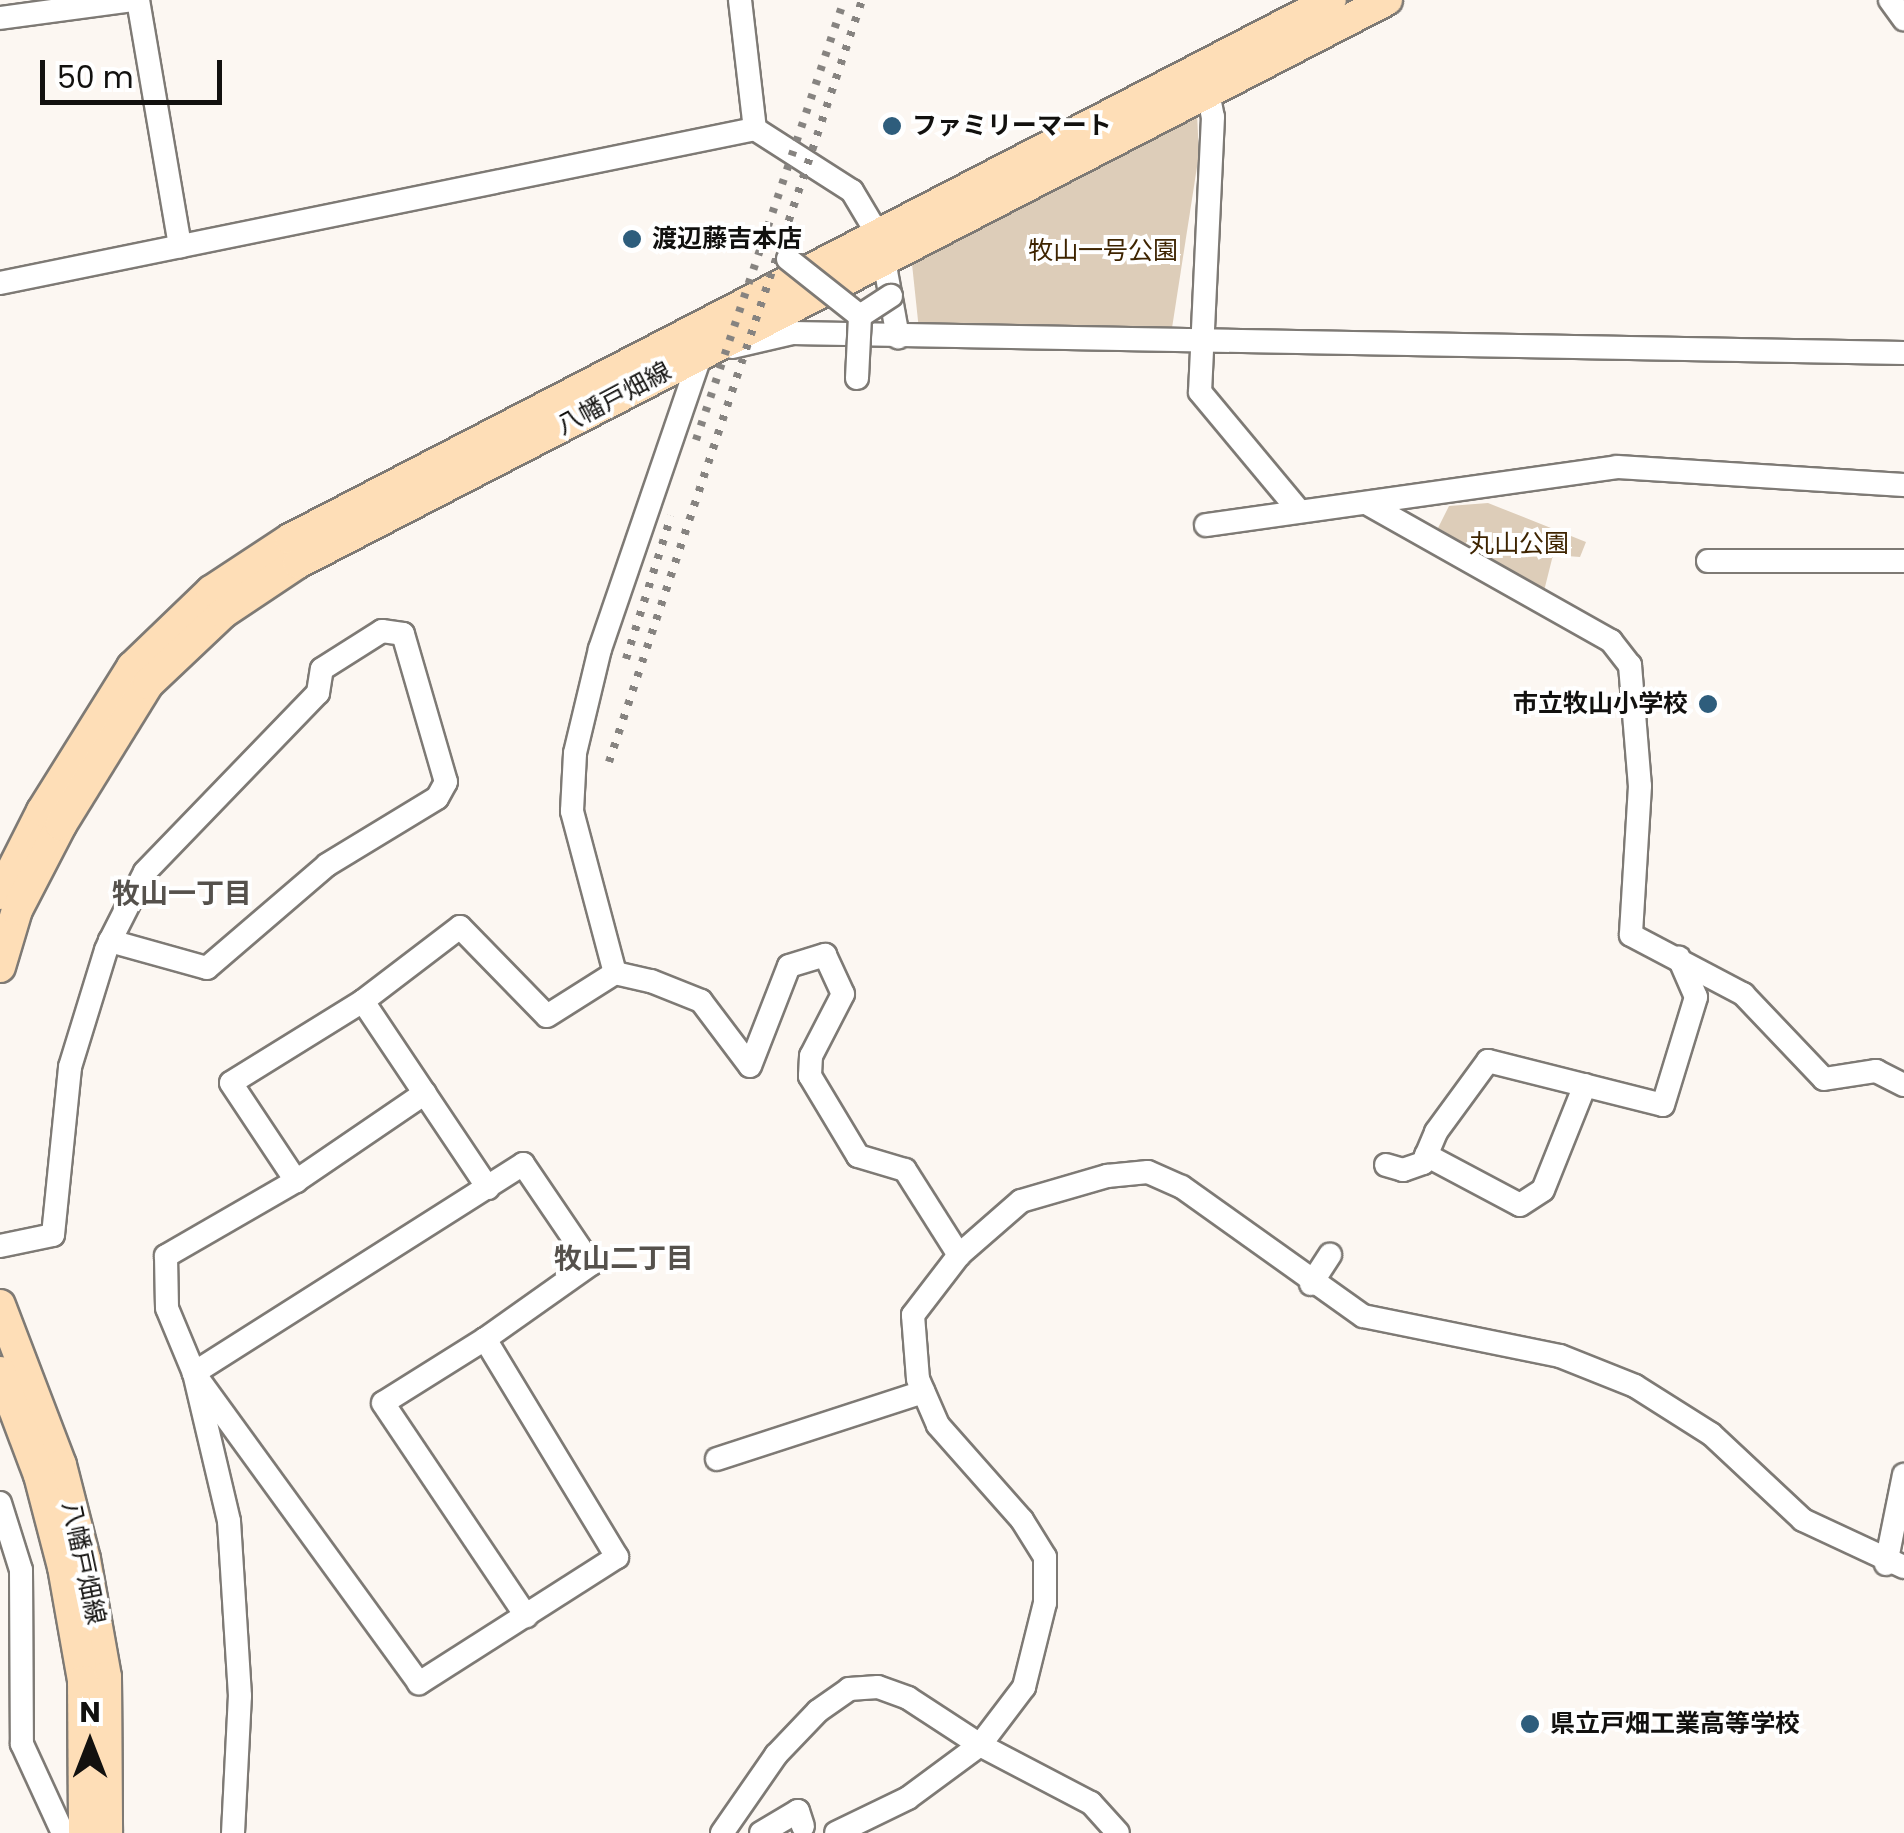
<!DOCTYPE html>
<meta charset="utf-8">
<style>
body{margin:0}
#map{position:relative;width:1904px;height:1833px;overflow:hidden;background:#fcf7f2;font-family:Poppins,"Noto Sans JP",sans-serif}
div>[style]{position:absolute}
.green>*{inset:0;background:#ddcdb9}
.roads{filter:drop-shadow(2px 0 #7e7a75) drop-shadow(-2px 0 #7e7a75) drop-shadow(0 2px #7e7a75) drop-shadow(0 -2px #7e7a75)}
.minor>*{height:22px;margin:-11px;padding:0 11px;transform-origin:11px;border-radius:11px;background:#fff}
.major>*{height:30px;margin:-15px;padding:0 15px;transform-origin:15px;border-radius:15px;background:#fedeb7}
.rail>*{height:8px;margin-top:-4px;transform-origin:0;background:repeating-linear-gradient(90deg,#868380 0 5px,transparent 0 15px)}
.bridges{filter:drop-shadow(2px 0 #7e7a75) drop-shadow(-2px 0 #7e7a75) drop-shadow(0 2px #7e7a75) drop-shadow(0 -2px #7e7a75)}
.minor-bridge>*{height:22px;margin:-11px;padding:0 11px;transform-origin:11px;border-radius:11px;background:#fff}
.dots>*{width:28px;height:28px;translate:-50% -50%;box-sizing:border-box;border:5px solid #fff;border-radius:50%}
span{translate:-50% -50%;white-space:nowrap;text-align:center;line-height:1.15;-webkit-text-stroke:8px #fff;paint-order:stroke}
.poi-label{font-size:25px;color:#12110f;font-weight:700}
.left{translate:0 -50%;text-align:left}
.right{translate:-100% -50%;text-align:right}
.park-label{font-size:25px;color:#3e2400}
.street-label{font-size:25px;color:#12110f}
.neighbourhood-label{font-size:28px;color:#55514c;font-weight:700}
.north{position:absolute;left:40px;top:1693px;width:100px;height:100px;-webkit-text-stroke:8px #fff;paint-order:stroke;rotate:0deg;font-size:28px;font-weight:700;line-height:40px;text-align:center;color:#12110f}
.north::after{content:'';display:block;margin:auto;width:35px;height:45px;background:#12110f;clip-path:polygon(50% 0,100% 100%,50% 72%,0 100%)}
.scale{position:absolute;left:40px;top:60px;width:182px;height:45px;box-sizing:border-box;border:5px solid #12110f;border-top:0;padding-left:12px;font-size:30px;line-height:35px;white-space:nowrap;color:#12110f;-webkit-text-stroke:8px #fff;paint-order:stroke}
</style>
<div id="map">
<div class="green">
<div style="clip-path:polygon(1197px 114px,1199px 154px,1172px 328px,919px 330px,912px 264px)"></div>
<div style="clip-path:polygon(1488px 503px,1586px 542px,1580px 557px,1553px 555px,1544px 591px,1438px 528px,1449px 506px)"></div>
</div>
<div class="roads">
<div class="minor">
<div style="left:138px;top:0;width:250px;rotate:80.3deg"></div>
<div style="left:740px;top:0;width:130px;rotate:83.4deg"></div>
<div style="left:755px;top:129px;width:115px;rotate:32.6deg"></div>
<div style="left:852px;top:191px;width:55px;rotate:59.2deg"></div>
<div style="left:880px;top:238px;width:101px;rotate:79.7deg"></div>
<div style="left:1890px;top:0;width:24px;rotate:54deg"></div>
<div style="left:0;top:18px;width:134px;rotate:-7.7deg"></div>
<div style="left:1208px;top:92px;width:25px;rotate:79deg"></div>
<div style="left:1213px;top:117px;width:275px;rotate:92.7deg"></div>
<div style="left:1200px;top:392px;width:155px;rotate:50.2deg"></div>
<div style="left:0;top:283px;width:771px;rotate:-11.53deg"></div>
<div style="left:732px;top:347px;width:62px;rotate:-13.1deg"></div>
<div style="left:792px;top:333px;width:1112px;rotate:1.03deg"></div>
<div style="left:1368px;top:504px;width:279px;rotate:29.4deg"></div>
<div style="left:1611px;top:641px;width:31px;rotate:52deg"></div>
<div style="left:1630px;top:665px;width:121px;rotate:85.3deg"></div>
<div style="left:1640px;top:786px;width:149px;rotate:93.5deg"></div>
<div style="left:1631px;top:935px;width:127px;rotate:27.8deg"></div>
<div style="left:1743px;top:994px;width:117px;rotate:46.4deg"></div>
<div style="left:1824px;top:1079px;width:53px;rotate:-8.7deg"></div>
<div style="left:1876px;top:1071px;width:31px;rotate:27deg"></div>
<div style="left:1206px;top:525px;width:415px;rotate:-8deg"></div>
<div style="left:1617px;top:467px;width:288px;rotate:3.6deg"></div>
<div style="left:1708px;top:561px;width:196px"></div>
<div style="left:615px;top:973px;width:168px;rotate:-104.9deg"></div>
<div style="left:572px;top:811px;width:58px;rotate:-87deg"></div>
<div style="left:575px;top:753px;width:107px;rotate:-76.5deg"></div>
<div style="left:600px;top:649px;width:312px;rotate:-71.1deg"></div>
<div style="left:363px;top:1001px;width:155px;rotate:148.2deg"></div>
<div style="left:231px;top:1083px;width:118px;rotate:56.4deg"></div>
<div style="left:296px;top:1181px;width:156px;rotate:-34.3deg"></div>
<div style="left:1426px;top:1155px;width:106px;rotate:28deg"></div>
<div style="left:1520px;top:1205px;width:27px;rotate:-33deg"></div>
<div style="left:1543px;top:1190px;width:113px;rotate:-68.2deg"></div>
<div style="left:523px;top:1164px;width:121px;rotate:55.8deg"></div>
<div style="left:591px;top:1264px;width:130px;rotate:144.7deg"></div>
<div style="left:485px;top:1339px;width:255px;rotate:58.8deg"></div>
<div style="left:617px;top:1557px;width:235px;rotate:147.5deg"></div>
<div style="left:419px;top:1683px;width:383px;rotate:-126deg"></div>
<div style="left:194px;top:1373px;width:390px;rotate:-32.4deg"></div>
<div style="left:1386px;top:1165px;width:18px;rotate:16deg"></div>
<div style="left:1403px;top:1170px;width:21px;rotate:-19deg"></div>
<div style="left:1423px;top:1163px;width:34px;rotate:-67deg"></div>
<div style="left:1436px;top:1132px;width:88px;rotate:-53.8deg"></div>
<div style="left:1488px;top:1061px;width:180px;rotate:14.1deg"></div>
<div style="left:1663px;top:1105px;width:113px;rotate:-73deg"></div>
<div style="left:1696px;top:997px;width:43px;rotate:-113.6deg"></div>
<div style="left:488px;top:1188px;width:225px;rotate:-123.8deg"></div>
<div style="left:363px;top:1001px;width:122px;rotate:-37.3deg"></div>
<div style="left:460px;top:927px;width:124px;rotate:45.7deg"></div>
<div style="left:547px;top:1016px;width:80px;rotate:-32.3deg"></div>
<div style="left:615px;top:973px;width:37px;rotate:13deg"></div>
<div style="left:651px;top:981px;width:54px;rotate:21.8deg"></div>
<div style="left:701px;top:1001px;width:81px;rotate:53deg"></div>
<div style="left:750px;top:1066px;width:107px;rotate:-68.7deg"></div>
<div style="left:789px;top:966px;width:38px;rotate:-17deg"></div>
<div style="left:825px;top:955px;width:43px;rotate:65.2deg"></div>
<div style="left:843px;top:994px;width:70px;rotate:117.3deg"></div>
<div style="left:811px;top:1056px;width:20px;rotate:93deg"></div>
<div style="left:810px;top:1076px;width:93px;rotate:59deg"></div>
<div style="left:858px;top:1156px;width:49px;rotate:16.6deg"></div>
<div style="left:905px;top:1170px;width:101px;rotate:57.6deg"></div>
<div style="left:0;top:1246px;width:54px;rotate:-11.7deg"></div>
<div style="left:53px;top:1235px;width:169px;rotate:-84.2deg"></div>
<div style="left:70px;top:1067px;width:122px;rotate:-72.9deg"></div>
<div style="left:106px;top:950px;width:10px;rotate:-66deg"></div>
<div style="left:110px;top:941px;width:77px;rotate:-63.1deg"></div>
<div style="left:145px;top:872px;width:249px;rotate:-46deg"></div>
<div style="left:318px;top:693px;width:24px;rotate:-81deg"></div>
<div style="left:322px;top:669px;width:71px;rotate:-32.3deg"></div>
<div style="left:382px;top:631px;width:21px;rotate:8deg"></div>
<div style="left:403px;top:634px;width:154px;rotate:73.8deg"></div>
<div style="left:446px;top:782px;width:18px;rotate:119deg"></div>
<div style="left:437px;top:798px;width:129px;rotate:148.7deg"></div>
<div style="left:327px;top:865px;width:158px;rotate:139.4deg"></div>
<div style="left:207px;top:968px;width:101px;rotate:-164.4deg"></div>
<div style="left:1311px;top:1284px;width:35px;rotate:-57deg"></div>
<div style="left:485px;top:1339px;width:120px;rotate:147.9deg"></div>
<div style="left:383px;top:1403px;width:257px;rotate:56.1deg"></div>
<div style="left:717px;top:1459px;width:217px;rotate:-18deg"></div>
<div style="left:0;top:1503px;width:70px;rotate:72.6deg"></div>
<div style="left:21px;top:1570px;width:174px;rotate:89.7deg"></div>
<div style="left:22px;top:1744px;width:98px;rotate:65.3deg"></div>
<div style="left:1886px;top:1564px;width:91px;rotate:-78.6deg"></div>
<div style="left:233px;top:1833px;width:137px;rotate:-87.1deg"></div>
<div style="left:240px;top:1696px;width:175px;rotate:-93.6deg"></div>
<div style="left:229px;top:1521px;width:152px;rotate:-103.3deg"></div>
<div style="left:194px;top:1373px;width:70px;rotate:-112.6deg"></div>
<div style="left:167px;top:1308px;width:52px;rotate:-91.1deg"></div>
<div style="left:166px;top:1256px;width:150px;rotate:-30deg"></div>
<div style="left:722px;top:1833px;width:95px;rotate:-55.3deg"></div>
<div style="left:776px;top:1755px;width:61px;rotate:-46.3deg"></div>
<div style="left:818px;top:1711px;width:38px;rotate:-35deg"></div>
<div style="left:849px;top:1689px;width:29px;rotate:-4deg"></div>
<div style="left:878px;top:1687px;width:32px;rotate:20deg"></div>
<div style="left:908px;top:1698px;width:86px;rotate:33.1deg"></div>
<div style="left:980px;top:1745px;width:125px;rotate:27.6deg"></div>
<div style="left:1091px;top:1803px;width:40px;rotate:48deg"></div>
<div style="left:761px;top:1833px;width:43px;rotate:-30.7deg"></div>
<div style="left:798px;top:1811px;width:16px;rotate:72deg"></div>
<div style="left:836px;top:1833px;width:80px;rotate:-25.9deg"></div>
<div style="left:908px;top:1798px;width:89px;rotate:-36.4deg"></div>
<div style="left:980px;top:1745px;width:73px;rotate:-52.8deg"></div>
<div style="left:1024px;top:1687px;width:87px;rotate:-76deg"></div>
<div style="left:1045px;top:1603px;width:46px;rotate:-90deg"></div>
<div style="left:1045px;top:1557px;width:44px;rotate:-121.9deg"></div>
<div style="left:1022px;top:1520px;width:127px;rotate:-131.5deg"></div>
<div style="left:938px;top:1425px;width:50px;rotate:-113.5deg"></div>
<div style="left:918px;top:1379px;width:64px;rotate:-94.5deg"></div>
<div style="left:913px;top:1315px;width:76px;rotate:-52.5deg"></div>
<div style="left:959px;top:1255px;width:82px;rotate:-41.1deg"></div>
<div style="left:1021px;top:1201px;width:90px;rotate:-16.2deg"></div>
<div style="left:1107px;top:1176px;width:41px;rotate:-5.6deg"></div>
<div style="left:1148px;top:1172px;width:37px;rotate:24deg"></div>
<div style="left:1182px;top:1187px;width:222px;rotate:35.5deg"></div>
<div style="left:1363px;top:1316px;width:201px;rotate:11.5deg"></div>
<div style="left:1560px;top:1356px;width:81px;rotate:21.8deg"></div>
<div style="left:1635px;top:1386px;width:90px;rotate:32.3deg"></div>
<div style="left:1711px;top:1434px;width:126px;rotate:43.1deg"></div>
<div style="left:1803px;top:1520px;width:111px;rotate:25deg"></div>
</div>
<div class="major">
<div style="left:0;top:894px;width:93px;rotate:-63.2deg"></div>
<div style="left:42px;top:811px;width:170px;rotate:-58deg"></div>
<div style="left:132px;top:667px;width:110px;rotate:-43.9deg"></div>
<div style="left:211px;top:591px;width:95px;rotate:-33.4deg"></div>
<div style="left:290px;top:539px;width:1172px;rotate:-27.37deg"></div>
<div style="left:0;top:967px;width:59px;rotate:-73.4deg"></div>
<div style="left:17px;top:910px;width:96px;rotate:-62.6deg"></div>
<div style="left:61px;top:825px;width:166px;rotate:-58.3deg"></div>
<div style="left:148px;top:684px;width:103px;rotate:-43.4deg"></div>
<div style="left:223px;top:613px;width:90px;rotate:-33.7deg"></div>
<div style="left:298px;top:563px;width:1226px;rotate:-27.34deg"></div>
<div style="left:0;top:1305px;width:171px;rotate:69.1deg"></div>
<div style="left:61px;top:1465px;width:97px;rotate:75.7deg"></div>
<div style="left:85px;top:1559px;width:120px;rotate:79.9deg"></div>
<div style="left:106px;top:1677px;width:156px;rotate:89.6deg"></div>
<div style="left:0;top:1372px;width:110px;rotate:69.3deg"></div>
<div style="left:39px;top:1475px;width:95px;rotate:75.4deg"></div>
<div style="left:63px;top:1567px;width:116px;rotate:80deg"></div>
<div style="left:83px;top:1681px;width:152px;rotate:89.6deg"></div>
</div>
</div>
<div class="rail">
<div style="left:696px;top:440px;width:464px;rotate:-71.4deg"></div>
<div style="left:626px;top:659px;width:150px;rotate:-72.5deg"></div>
<div style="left:609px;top:762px;width:803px;rotate:-71.63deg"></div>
</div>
<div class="bridges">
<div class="minor-bridge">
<div style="left:788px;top:259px;width:92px;rotate:38.4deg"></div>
<div style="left:860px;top:316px;width:37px;rotate:-33deg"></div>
<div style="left:857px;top:378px;width:62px;rotate:-87.2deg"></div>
</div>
</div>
<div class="dots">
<div style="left:892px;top:126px;background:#2e5d7c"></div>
<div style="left:632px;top:239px;background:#2e5d7c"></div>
<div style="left:1708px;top:704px;background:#2e5d7c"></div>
<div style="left:1530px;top:1724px;background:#2e5d7c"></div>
</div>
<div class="poi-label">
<span class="left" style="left:912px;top:126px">ファミリーマート</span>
<span class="left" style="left:652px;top:239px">渡辺藤吉本店</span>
<span class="right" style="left:1688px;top:704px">市立牧山小学校</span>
<span class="left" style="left:1550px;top:1724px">県立戸畑工業高等学校</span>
</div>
<div class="park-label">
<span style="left:1103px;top:251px">牧山一号公園</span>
<span style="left:1519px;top:544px">丸山公園</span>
</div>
<div class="street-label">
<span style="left:614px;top:399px;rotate:-28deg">八幡戸畑線</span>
<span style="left:83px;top:1563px;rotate:78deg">八幡戸畑線</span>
</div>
<div class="neighbourhood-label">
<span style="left:182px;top:894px">牧山一丁目</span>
<span style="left:624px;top:1259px">牧山二丁目</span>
</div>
<div class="north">N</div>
<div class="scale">50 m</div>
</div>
